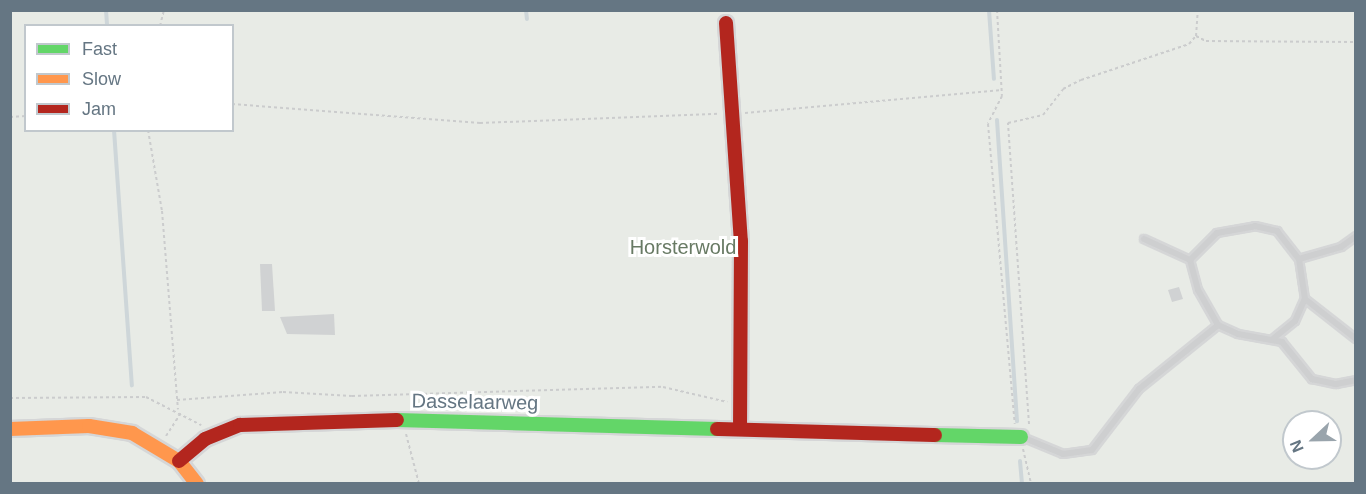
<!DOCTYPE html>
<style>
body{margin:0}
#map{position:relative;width:1366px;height:494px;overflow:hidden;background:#f9f9f9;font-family:Arial,sans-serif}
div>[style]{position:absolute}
.green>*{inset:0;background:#e8ebe6}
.stream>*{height:4px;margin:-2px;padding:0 2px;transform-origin:2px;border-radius:2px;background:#ced6d9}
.building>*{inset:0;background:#d0d2d3}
.path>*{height:2px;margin-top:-1px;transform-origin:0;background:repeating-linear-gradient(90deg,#cbcccd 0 3px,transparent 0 6px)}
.roads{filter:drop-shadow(2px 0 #d5d6d7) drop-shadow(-2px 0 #d5d6d7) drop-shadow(0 2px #d5d6d7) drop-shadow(0 -2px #d5d6d7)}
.lane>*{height:6px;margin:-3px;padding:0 3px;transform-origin:3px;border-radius:3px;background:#cecfd0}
.fast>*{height:14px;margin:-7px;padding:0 7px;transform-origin:7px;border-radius:7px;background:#63d668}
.slow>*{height:14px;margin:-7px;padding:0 7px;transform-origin:7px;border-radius:7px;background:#ff974d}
.jam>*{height:14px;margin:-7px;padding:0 7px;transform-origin:7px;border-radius:7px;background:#b3261e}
span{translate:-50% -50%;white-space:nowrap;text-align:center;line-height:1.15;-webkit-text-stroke:6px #fff;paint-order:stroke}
.park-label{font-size:20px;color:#687a64}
.street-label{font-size:20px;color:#657683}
.frame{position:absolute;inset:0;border:12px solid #657683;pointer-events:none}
.legend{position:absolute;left:24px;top:24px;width:210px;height:108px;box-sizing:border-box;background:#fff;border:2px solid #c1c8cd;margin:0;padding:8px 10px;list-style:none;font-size:18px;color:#657683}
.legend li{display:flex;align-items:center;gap:12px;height:30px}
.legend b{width:30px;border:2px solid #c1c8cd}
.north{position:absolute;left:1282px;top:410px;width:60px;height:60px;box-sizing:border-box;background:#fff;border:2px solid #c1c8cd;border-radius:50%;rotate:248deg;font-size:16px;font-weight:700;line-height:24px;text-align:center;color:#657683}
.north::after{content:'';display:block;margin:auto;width:21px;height:27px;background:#99a4ac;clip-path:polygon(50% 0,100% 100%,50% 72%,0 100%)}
</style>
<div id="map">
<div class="green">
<div style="clip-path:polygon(evenodd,10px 11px,1355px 11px,1355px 483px,11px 483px,10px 11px,26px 26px,232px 26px,232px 130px,26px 130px,26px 26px,10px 11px,1294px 422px,1330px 422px,1330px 458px,1294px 458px,1294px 422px)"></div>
</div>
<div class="stream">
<div style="left:106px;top:10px;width:16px;rotate:86deg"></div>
<div style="left:526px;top:10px;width:9px;rotate:84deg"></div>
<div style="left:989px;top:10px;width:69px;rotate:85.9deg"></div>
<div style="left:997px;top:120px;width:302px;rotate:86.2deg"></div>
<div style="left:114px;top:130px;width:256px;rotate:86deg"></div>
<div style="left:1020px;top:461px;width:23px;rotate:85deg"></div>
</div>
<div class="building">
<div style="clip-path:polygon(260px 264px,272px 264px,275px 311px,262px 311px)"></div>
<div style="clip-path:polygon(1179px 287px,1183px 299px,1172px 302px,1168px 290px)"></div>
<div style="clip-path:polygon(334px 314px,335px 335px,287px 334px,280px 317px)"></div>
</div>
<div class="path">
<div style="left:997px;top:10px;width:86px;rotate:86.7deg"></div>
<div style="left:1002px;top:96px;width:31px;rotate:117deg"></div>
<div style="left:988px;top:124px;width:301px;rotate:84.9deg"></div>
<div style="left:160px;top:26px;width:16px;rotate:-76deg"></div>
<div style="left:1196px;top:36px;width:11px;rotate:27deg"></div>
<div style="left:1206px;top:41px;width:150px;rotate:0.4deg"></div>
<div style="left:232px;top:104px;width:249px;rotate:4.4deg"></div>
<div style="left:480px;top:123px;width:239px;rotate:-2.2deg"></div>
<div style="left:745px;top:113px;width:258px;rotate:-5.1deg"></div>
<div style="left:10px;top:117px;width:16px;rotate:-4deg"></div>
<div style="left:148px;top:130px;width:82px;rotate:80.2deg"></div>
<div style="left:162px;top:211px;width:199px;rotate:85.4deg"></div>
<div style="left:10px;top:398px;width:136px;rotate:-0.4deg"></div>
<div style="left:146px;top:397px;width:62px;rotate:27deg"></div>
<div style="left:177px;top:400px;width:106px;rotate:-4.3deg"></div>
<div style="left:283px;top:392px;width:69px;rotate:3.3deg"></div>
<div style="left:352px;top:396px;width:311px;rotate:-1.7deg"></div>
<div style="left:663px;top:387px;width:66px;rotate:13.2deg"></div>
<div style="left:1029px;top:424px;width:302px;rotate:-94deg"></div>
<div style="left:1008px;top:123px;width:36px;rotate:-13deg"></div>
<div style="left:1043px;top:115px;width:33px;rotate:-52deg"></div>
<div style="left:1063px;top:89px;width:20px;rotate:-27deg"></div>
<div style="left:1081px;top:80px;width:114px;rotate:-18.4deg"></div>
<div style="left:1189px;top:44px;width:11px;rotate:-49deg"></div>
<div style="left:1196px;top:36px;width:26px;rotate:-86deg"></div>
<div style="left:406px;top:434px;width:52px;rotate:75.4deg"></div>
<div style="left:166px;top:436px;width:27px;rotate:-57deg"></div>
<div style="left:1023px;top:449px;width:36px;rotate:77deg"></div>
</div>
<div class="roads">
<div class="lane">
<div style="left:1144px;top:239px;width:51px;rotate:24.5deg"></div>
<div style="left:1305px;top:299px;width:65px;rotate:38.1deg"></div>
<div style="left:1218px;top:325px;width:22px;rotate:24deg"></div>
<div style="left:1238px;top:334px;width:45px;rotate:10.3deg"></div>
<div style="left:1282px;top:342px;width:48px;rotate:51deg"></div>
<div style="left:1312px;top:379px;width:25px;rotate:12deg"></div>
<div style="left:1336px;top:384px;width:20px;rotate:-11deg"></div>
<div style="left:1274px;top:338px;width:27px;rotate:-39deg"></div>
<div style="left:1295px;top:321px;width:24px;rotate:-66deg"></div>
<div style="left:1305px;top:299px;width:40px;rotate:-98.5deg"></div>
<div style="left:1022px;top:437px;width:44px;rotate:22.5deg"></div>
<div style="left:1063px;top:454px;width:29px;rotate:-8deg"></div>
<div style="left:1092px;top:450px;width:77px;rotate:-52.4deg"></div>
<div style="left:1139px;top:389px;width:102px;rotate:-39deg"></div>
<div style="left:1218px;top:325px;width:40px;rotate:-119.7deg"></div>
<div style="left:1198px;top:290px;width:31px;rotate:-105deg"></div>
<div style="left:1190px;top:260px;width:38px;rotate:-45deg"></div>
<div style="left:1217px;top:233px;width:39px;rotate:-10deg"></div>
<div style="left:1255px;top:226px;width:23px;rotate:13deg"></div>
<div style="left:1277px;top:231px;width:36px;rotate:52deg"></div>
<div style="left:1299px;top:259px;width:44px;rotate:-15.9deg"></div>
<div style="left:1341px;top:247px;width:19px;rotate:-36deg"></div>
</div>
<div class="fast">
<div style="left:397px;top:420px;width:320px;rotate:1.6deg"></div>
<div style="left:935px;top:435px;width:86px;rotate:1.3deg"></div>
</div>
<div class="slow">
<div style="left:10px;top:429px;width:79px;rotate:-2.2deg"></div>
<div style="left:89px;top:426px;width:44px;rotate:9.2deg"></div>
<div style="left:132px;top:433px;width:55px;rotate:30.8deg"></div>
<div style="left:179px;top:461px;width:29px;rotate:52deg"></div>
</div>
<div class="jam">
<div style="left:726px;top:23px;width:219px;rotate:86.1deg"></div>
<div style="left:741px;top:241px;width:187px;rotate:90.3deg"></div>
<div style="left:717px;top:429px;width:218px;rotate:1.6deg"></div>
<div style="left:179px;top:461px;width:34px;rotate:-40deg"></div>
<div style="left:205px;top:439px;width:38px;rotate:-22deg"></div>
<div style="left:240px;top:425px;width:157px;rotate:-1.8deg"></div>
</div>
</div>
<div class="park-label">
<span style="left:683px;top:247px">Horsterwold</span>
</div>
<div class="street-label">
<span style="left:475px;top:402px;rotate:1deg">Dasselaarweg</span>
</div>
<div class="frame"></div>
<ul class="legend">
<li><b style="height:8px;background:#63d668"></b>Fast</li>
<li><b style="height:8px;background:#ff974d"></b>Slow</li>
<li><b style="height:8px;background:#b3261e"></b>Jam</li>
</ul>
<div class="north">N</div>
</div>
